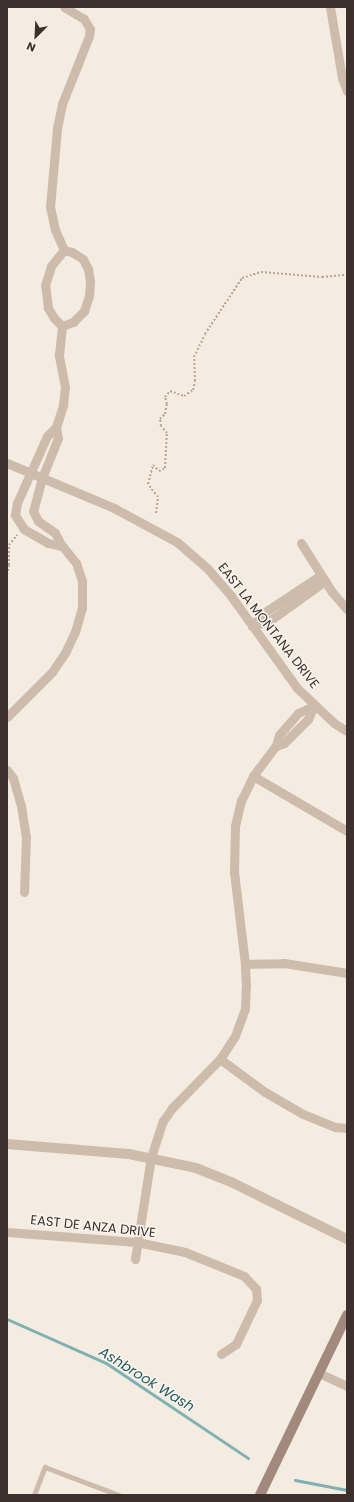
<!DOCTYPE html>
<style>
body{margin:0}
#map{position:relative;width:354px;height:1502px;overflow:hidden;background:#f4ebe1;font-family:Poppins,sans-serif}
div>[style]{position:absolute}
.stream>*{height:3px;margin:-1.5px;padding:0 1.5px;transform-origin:1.5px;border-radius:1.5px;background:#7fb0b2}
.path>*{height:2px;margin-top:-1px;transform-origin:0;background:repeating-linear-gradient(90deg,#b9a596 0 2px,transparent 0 4px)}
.service>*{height:4.5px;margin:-2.25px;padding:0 2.25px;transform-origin:2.25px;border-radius:2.25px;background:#cdbbac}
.minor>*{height:9px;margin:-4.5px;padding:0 4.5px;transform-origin:4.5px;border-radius:4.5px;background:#cdbbac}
.tertiary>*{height:10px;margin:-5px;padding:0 5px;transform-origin:5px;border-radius:5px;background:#cdbbac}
.secondary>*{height:10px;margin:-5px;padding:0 5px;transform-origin:5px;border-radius:5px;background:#a18a7d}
span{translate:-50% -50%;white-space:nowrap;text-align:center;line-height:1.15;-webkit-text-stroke:3px #fbf5ee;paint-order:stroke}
.street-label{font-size:13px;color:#3b302b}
.water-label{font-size:14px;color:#1f5a5e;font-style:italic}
.frame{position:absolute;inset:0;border:8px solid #3b302b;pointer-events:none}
.north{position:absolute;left:16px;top:16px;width:40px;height:40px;-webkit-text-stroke:3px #fbf5ee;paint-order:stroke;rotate:204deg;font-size:11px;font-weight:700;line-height:16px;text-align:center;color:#3b302b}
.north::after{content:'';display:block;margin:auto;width:14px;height:18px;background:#3b302b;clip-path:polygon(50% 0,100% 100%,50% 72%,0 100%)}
</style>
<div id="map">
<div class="stream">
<div style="left:7px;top:1319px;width:108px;rotate:24deg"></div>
<div style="left:106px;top:1363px;width:171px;rotate:33.8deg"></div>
<div style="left:295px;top:1480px;width:53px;rotate:10.9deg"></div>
</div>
<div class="path">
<div style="left:156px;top:513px;width:16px;rotate:-83deg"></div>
<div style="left:158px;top:497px;width:16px;rotate:-128deg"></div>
<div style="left:148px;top:484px;width:20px;rotate:-75deg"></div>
<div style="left:153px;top:465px;width:8px;rotate:45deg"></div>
<div style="left:159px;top:471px;width:7px;rotate:-27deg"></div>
<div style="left:165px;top:468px;width:35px;rotate:-87deg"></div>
<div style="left:167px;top:433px;width:9px;rotate:-131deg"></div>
<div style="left:161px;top:426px;width:7px;rotate:-98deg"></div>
<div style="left:160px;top:419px;width:7px;rotate:-45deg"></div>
<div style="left:165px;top:414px;width:10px;rotate:-79deg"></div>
<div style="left:167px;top:404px;width:7px;rotate:-106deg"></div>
<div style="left:165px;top:397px;width:8px;rotate:-50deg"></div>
<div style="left:170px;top:391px;width:15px;rotate:20deg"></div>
<div style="left:184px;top:396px;width:11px;rotate:-34deg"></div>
<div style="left:193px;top:390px;width:9px;rotate:-77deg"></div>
<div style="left:195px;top:381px;width:24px;rotate:-92deg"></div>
<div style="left:194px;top:357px;width:25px;rotate:-64deg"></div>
<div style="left:205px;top:334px;width:67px;rotate:-56.5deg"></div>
<div style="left:242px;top:278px;width:20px;rotate:-18deg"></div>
<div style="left:261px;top:272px;width:61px;rotate:4.7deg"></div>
<div style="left:322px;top:277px;width:25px;rotate:-5deg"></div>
<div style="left:7px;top:575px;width:10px;rotate:-79deg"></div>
<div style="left:9px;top:565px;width:20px;rotate:-90deg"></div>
<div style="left:9px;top:545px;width:13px;rotate:-51deg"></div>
</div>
<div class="service">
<div style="left:34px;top:1495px;width:30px;rotate:-69deg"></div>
<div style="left:45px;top:1467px;width:79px;rotate:20.7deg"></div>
</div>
<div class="minor">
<div style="left:330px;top:7px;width:72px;rotate:80.4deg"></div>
<div style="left:342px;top:78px;width:14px;rotate:69deg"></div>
<div style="left:64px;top:250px;width:22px;rotate:-114deg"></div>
<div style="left:55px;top:230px;width:24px;rotate:-102deg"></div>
<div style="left:50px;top:207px;width:79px;rotate:-84.9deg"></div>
<div style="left:57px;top:128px;width:25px;rotate:-78deg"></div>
<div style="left:62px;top:104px;width:73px;rotate:-68.3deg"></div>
<div style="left:89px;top:36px;width:7px;rotate:-82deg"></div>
<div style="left:90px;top:29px;width:12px;rotate:-121deg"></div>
<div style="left:84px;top:19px;width:23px;rotate:-149deg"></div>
<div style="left:62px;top:326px;width:12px;rotate:-20deg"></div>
<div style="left:73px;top:322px;width:16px;rotate:-45deg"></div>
<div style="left:84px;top:311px;width:16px;rotate:-72deg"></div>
<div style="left:89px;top:296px;width:15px;rotate:-86deg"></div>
<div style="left:90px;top:281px;width:12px;rotate:-99deg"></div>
<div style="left:88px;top:269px;width:11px;rotate:-117deg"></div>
<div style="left:83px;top:259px;width:13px;rotate:-148deg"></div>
<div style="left:72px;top:252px;width:8px;rotate:-166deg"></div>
<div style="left:62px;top:326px;width:11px;rotate:-135deg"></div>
<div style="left:54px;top:318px;width:12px;rotate:-121deg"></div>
<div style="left:48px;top:308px;width:23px;rotate:-97deg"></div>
<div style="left:45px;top:285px;width:20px;rotate:-72deg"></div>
<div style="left:51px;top:266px;width:21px;rotate:-51deg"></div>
<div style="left:56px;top:427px;width:11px;rotate:80deg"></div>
<div style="left:58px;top:438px;width:43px;rotate:111.8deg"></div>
<div style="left:42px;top:478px;width:34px;rotate:105deg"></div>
<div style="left:33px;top:511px;width:11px;rotate:63deg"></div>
<div style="left:38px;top:521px;width:21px;rotate:35deg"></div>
<div style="left:55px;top:533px;width:15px;rotate:62deg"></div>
<div style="left:62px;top:546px;width:14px;rotate:-168deg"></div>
<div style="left:48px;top:543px;width:28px;rotate:-150deg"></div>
<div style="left:24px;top:529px;width:17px;rotate:-123deg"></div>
<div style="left:15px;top:515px;width:12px;rotate:-81deg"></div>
<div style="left:17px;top:503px;width:73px;rotate:-65.9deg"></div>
<div style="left:47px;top:436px;width:13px;rotate:-45deg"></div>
<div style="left:56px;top:427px;width:23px;rotate:-72deg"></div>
<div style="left:63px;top:405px;width:18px;rotate:-84deg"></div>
<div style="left:65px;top:387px;width:33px;rotate:-101deg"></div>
<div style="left:59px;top:355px;width:29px;rotate:-84deg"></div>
<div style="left:7px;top:463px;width:116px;rotate:22.8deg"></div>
<div style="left:114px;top:508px;width:72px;rotate:28.4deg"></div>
<div style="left:177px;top:542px;width:40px;rotate:41deg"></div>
<div style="left:207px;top:568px;width:37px;rotate:49deg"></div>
<div style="left:231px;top:596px;width:113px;rotate:54.3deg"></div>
<div style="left:297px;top:688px;width:51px;rotate:43.4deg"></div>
<div style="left:334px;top:723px;width:15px;rotate:32deg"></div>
<div style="left:301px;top:543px;width:58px;rotate:57.7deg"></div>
<div style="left:332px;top:592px;width:23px;rotate:49deg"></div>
<div style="left:252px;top:626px;width:18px;rotate:-16deg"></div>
<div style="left:269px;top:621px;width:69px;rotate:-35.5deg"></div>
<div style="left:252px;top:626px;width:16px;rotate:-50deg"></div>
<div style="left:262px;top:614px;width:71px;rotate:-33.5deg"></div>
<div style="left:7px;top:717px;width:64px;rotate:-45deg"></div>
<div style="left:52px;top:672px;width:23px;rotate:-56deg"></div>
<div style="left:65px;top:653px;width:23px;rotate:-65deg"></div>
<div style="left:75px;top:632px;width:25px;rotate:-74deg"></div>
<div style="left:82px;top:608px;width:27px;rotate:-90deg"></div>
<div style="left:82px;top:581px;width:19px;rotate:-108deg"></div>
<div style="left:76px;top:563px;width:22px;rotate:-129deg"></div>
<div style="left:276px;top:746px;width:9px;rotate:-21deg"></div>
<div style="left:284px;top:743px;width:34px;rotate:-45deg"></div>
<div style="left:308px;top:719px;width:14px;rotate:-65deg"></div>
<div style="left:7px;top:770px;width:10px;rotate:53deg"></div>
<div style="left:13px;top:778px;width:29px;rotate:74deg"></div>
<div style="left:21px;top:806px;width:30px;rotate:81deg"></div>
<div style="left:26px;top:836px;width:56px;rotate:92deg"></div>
<div style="left:253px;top:776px;width:109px;rotate:30.3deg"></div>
<div style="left:245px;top:964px;width:39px;rotate:-1deg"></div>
<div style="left:284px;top:963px;width:64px;rotate:9deg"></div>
<div style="left:220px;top:1059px;width:56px;rotate:36.3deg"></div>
<div style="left:265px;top:1092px;width:44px;rotate:30.1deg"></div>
<div style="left:303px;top:1114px;width:35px;rotate:22deg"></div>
<div style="left:335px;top:1127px;width:12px;rotate:5deg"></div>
<div style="left:7px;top:1232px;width:130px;rotate:4.4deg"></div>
<div style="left:137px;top:1242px;width:49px;rotate:11.8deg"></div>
<div style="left:185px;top:1252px;width:64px;rotate:22.1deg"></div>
<div style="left:244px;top:1276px;width:18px;rotate:47deg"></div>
<div style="left:256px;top:1289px;width:11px;rotate:85deg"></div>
<div style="left:257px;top:1300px;width:49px;rotate:115.5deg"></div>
<div style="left:236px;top:1344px;width:18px;rotate:146deg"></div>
<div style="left:135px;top:1259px;width:103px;rotate:-81.1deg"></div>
<div style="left:151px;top:1157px;width:38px;rotate:-72deg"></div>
<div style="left:163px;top:1121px;width:16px;rotate:-55deg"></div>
<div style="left:172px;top:1108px;width:69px;rotate:-45.6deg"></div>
<div style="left:220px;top:1059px;width:27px;rotate:-57deg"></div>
<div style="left:235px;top:1036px;width:29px;rotate:-70deg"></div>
<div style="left:245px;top:1009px;width:23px;rotate:-88deg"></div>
<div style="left:246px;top:986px;width:22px;rotate:-93deg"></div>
<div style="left:245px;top:964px;width:93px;rotate:-96.8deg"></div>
<div style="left:234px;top:872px;width:46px;rotate:-88.8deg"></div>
<div style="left:235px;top:826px;width:26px;rotate:-77deg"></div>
<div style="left:241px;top:801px;width:28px;rotate:-64deg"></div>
<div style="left:253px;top:776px;width:38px;rotate:-53deg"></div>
<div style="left:276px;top:746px;width:11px;rotate:-75deg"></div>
<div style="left:279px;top:735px;width:29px;rotate:-49deg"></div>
<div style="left:298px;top:713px;width:17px;rotate:-24deg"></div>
<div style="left:319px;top:1373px;width:31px;rotate:25deg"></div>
</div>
<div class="tertiary">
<div style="left:7px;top:1144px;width:122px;rotate:4.7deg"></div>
<div style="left:129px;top:1154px;width:68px;rotate:11.8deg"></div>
<div style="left:196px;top:1168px;width:38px;rotate:22deg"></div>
<div style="left:231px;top:1182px;width:129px;rotate:26.2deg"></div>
</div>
<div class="secondary">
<div style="left:260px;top:1495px;width:200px;rotate:-64.2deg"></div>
</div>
<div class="street-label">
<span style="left:268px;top:626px;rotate:52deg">EAST LA MONTANA DRIVE</span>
<span style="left:93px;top:1227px;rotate:6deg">EAST DE ANZA DRIVE</span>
</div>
<div class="water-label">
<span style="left:147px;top:1379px;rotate:32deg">Ashbrook Wash</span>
</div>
<div class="frame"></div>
<div class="north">N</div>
</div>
